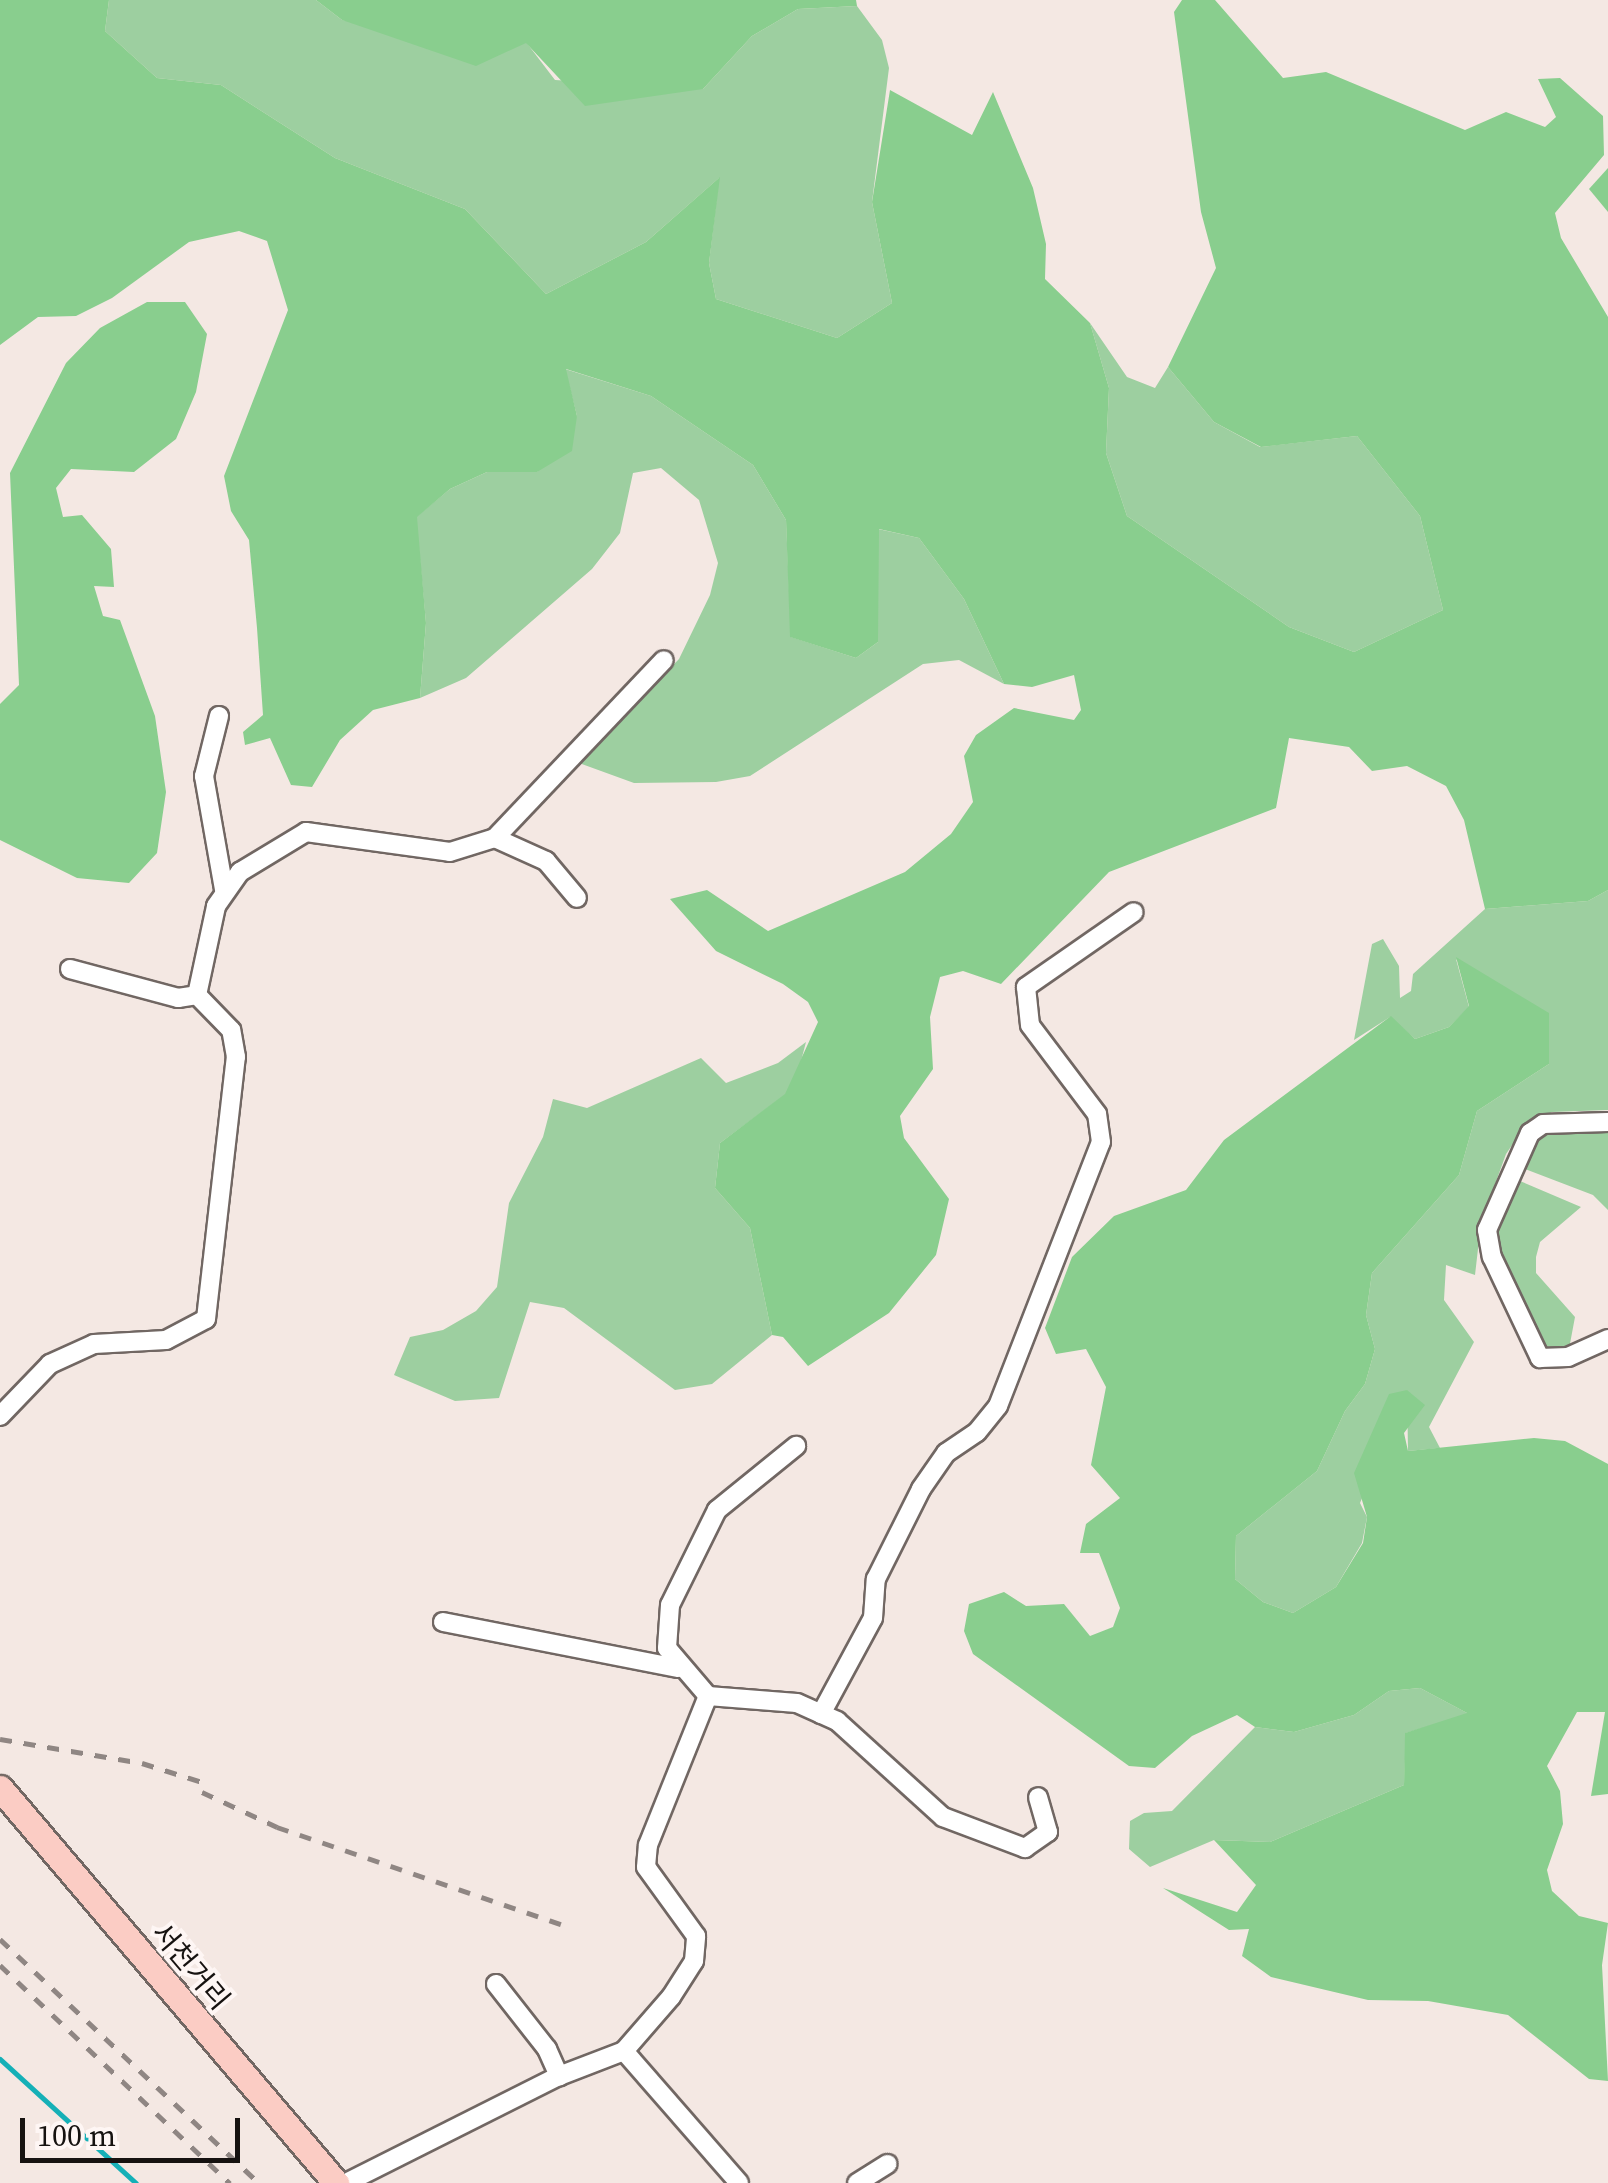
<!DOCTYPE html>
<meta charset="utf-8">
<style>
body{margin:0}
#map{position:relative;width:1608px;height:2183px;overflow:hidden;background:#f4e8e3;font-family:"Source Serif 4","Noto Sans KR",serif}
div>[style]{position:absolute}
.green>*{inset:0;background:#9dcfa0}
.forest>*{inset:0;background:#89ce8e}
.stream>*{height:5px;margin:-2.5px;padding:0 2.5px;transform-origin:2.5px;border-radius:2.5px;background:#15b0b7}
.roads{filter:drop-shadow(2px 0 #716763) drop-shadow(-2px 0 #716763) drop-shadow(0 2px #716763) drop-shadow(0 -2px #716763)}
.street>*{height:18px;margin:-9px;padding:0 9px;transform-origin:9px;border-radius:9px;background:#fff}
.primary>*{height:25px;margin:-12.5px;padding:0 12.5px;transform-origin:12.5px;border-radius:12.5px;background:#fbccc4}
.rail>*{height:5px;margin-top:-2.5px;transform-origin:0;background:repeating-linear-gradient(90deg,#8f8683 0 12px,transparent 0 24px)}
span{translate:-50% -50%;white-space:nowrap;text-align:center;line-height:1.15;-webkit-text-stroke:8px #fef6f4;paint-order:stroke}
.street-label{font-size:28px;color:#161210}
.scale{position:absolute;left:20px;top:2118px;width:220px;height:45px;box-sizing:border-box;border:5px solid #161210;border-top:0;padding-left:12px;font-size:30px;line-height:35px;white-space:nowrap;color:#161210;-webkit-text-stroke:8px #fef6f4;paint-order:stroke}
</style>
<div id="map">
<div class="green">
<div style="clip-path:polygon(109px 0,316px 0,342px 20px,526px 42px,555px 80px,703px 89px,752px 36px,798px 9px,857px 6px,882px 40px,889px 68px,872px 202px,892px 303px,837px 338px,716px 299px,709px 263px,719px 178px,646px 242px,546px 294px,465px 209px,335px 158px,221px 85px,157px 78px,105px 31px)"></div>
<div style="clip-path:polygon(1090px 323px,1127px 377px,1155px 388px,1168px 367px,1214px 422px,1260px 447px,1357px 436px,1420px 516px,1443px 610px,1354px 652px,1289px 627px,1127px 516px,1106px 453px,1109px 388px)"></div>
<div style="clip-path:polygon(565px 369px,651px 396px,753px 465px,786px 520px,791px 637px,856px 658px,878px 642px,878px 529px,919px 538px,964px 599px,1004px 684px,959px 660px,923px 664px,750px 776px,716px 782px,634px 783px,579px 763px,679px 659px,710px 595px,718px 563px,699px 500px,661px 468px,633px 473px,620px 533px,592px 569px,466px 678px,420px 698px,426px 623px,416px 517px,450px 489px,487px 472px,537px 472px,577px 416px)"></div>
<div style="clip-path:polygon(1608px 890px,1608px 1110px,1552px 1112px,1525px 1126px,1506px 1154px,1481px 1223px,1475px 1275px,1446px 1265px,1444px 1300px,1474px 1342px,1429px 1427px,1440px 1448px,1408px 1451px,1407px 1390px,1360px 1503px,1367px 1517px,1362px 1543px,1336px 1587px,1293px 1613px,1263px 1602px,1235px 1579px,1236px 1536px,1317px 1471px,1345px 1411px,1365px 1384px,1375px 1349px,1366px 1315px,1372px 1273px,1459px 1175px,1477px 1111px,1549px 1064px,1456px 959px,1469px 1007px,1449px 1027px,1415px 1039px,1390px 1017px,1354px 1040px,1372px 944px,1383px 939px,1399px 966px,1400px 998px,1411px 991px,1413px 974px,1485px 909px,1588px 901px)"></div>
<div style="clip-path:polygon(806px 1042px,796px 1080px,785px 1095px,720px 1143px,715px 1188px,750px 1228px,772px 1335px,712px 1384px,675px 1390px,564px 1308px,530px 1302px,499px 1398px,455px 1401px,394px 1375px,410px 1337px,443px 1330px,476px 1311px,497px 1287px,509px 1203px,543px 1137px,553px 1099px,587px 1108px,701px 1058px,726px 1083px,778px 1063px)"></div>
<div style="clip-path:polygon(1608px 1127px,1608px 1210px,1593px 1195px,1525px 1169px,1543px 1130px)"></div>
<div style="clip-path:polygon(1520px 1181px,1581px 1207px,1540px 1242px,1536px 1257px,1536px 1273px,1575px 1317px,1569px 1349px,1557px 1356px,1538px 1347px,1529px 1311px,1497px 1256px,1495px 1235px)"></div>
<div style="clip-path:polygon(1420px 1688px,1469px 1714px,1406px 1733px,1404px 1785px,1270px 1842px,1214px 1840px,1150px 1867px,1129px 1849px,1130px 1821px,1144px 1813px,1172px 1811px,1255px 1727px,1294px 1732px,1354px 1715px,1389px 1691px)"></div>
</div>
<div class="forest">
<div style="clip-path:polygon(0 0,109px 0,105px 31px,157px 78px,221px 85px,335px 158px,465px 209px,546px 294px,646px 242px,720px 177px,709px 263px,716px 299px,837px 338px,892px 303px,872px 202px,890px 90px,972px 135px,993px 92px,1033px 188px,1046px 244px,1045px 279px,1090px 323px,1109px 388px,1106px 453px,1127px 516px,1289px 627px,1354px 652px,1443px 610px,1420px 516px,1357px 436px,1261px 447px,1214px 422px,1168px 367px,1216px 268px,1201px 212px,1174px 12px,1182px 0,1215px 0,1283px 78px,1326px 72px,1465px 130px,1506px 112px,1545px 127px,1556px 117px,1538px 79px,1560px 78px,1603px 116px,1604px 155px,1555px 213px,1561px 238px,1608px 317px,1608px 890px,1588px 901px,1485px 909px,1464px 820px,1446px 786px,1407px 766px,1372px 771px,1349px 747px,1289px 738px,1276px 808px,1109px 872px,1001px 984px,963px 971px,940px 977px,930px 1017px,933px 1069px,900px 1116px,904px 1138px,949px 1199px,936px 1255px,889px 1313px,808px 1366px,783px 1337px,772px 1335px,750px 1228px,715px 1188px,720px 1143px,785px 1094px,818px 1022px,808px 1002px,783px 984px,716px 951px,670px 899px,707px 890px,768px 931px,905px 872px,951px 834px,973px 802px,964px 756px,976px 735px,1014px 708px,1074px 720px,1081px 710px,1074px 675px,1032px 687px,1004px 684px,964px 599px,919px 538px,879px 529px,878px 642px,856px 658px,790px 637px,786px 520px,753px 465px,651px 396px,566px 369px,577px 416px,572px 451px,537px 472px,487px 472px,450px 489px,417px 517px,426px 623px,420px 698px,373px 710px,340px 740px,312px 787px,291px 785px,270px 738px,245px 745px,243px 732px,263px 715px,257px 628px,249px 540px,231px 511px,224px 476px,288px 310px,267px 241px,239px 231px,189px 242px,112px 298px,76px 316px,38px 317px,0 345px)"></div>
<div style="clip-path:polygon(316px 0,856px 0,857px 6px,798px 9px,752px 36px,703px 89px,585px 106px,526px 43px,476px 66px,342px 20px)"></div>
<div style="clip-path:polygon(1608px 168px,1608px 212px,1589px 189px)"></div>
<div style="clip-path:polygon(147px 302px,185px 302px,207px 334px,196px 392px,176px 439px,134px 472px,71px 469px,56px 488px,63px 517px,82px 515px,111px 549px,114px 587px,94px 586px,103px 616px,120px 620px,155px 716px,166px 792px,157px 853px,129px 883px,77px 878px,0 840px,0 704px,19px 685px,10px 473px,66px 363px,100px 328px)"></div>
<div style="clip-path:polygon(1456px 957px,1549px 1013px,1549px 1064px,1477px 1111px,1459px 1175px,1372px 1273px,1366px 1315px,1375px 1349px,1365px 1384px,1345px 1411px,1317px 1471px,1236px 1536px,1235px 1579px,1263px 1602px,1293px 1613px,1336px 1587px,1363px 1543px,1367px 1517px,1354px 1473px,1389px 1394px,1407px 1390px,1425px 1405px,1404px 1433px,1408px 1451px,1534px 1438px,1565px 1441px,1608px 1464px,1608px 1794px,1591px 1796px,1605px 1712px,1577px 1712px,1547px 1766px,1560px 1791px,1563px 1824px,1547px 1870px,1552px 1891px,1579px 1916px,1608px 1923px,1602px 1965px,1608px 2081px,1589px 2079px,1508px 2015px,1428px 2001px,1368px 2000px,1271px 1977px,1242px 1956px,1249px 1929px,1229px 1930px,1163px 1888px,1237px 1912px,1256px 1885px,1214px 1840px,1270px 1842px,1404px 1785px,1405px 1733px,1467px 1713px,1420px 1688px,1389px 1691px,1354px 1715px,1294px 1732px,1255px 1727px,1237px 1715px,1192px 1736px,1155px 1768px,1129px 1766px,973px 1654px,964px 1631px,969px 1604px,1004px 1592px,1026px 1606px,1064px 1604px,1090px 1636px,1113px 1627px,1120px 1608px,1099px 1553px,1080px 1553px,1086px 1524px,1120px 1498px,1091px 1465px,1106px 1387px,1086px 1349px,1056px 1354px,1045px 1328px,1072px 1257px,1114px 1216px,1186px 1190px,1224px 1140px,1391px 1016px,1415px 1039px,1449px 1027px,1469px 1006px)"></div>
</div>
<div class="stream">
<div style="left:0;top:2059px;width:184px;rotate:42.4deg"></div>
</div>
<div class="roads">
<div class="street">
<div style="left:219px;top:716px;width:62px;rotate:104deg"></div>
<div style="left:204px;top:776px;width:116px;rotate:80deg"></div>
<div style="left:495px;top:838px;width:245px;rotate:-46.5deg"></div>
<div style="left:70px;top:969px;width:112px;rotate:15deg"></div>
<div style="left:178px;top:998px;width:19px;rotate:-9deg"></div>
<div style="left:1608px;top:1122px;width:65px;rotate:178.2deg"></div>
<div style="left:1543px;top:1124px;width:16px;rotate:145deg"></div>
<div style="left:1530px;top:1133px;width:106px;rotate:113.9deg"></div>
<div style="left:1487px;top:1230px;width:27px;rotate:80deg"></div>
<div style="left:1492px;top:1257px;width:112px;rotate:64.6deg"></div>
<div style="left:1540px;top:1358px;width:28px;rotate:-2deg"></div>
<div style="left:1568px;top:1357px;width:44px;rotate:-24.2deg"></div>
<div style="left:0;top:1416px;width:72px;rotate:-46.1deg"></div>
<div style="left:50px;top:1364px;width:48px;rotate:-24.4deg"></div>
<div style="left:94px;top:1344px;width:72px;rotate:-3.2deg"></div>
<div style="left:166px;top:1340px;width:45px;rotate:-27.7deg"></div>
<div style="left:206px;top:1319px;width:264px;rotate:-83.5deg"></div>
<div style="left:236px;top:1057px;width:27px;rotate:-100deg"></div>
<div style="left:231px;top:1030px;width:49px;rotate:-134.2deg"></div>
<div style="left:197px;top:995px;width:91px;rotate:-77.9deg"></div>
<div style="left:216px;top:906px;width:42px;rotate:-54.8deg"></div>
<div style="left:240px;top:872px;width:77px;rotate:-31.2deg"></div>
<div style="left:306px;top:832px;width:145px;rotate:7.9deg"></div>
<div style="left:450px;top:852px;width:47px;rotate:-17.3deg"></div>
<div style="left:495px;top:838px;width:56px;rotate:24.3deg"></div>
<div style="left:546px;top:861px;width:48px;rotate:50deg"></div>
<div style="left:443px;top:1622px;width:239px;rotate:11.1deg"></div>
<div style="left:708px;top:1696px;width:63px;rotate:-130.5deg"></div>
<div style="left:667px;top:1648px;width:43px;rotate:-86deg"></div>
<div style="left:670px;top:1605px;width:106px;rotate:-63.7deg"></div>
<div style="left:717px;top:1510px;width:102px;rotate:-39deg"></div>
<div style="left:821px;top:1714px;width:109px;rotate:-61.6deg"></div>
<div style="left:873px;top:1618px;width:39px;rotate:-86deg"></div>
<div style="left:876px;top:1579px;width:101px;rotate:-63.4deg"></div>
<div style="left:921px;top:1489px;width:44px;rotate:-55.2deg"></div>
<div style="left:946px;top:1453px;width:37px;rotate:-34deg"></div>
<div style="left:977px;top:1432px;width:33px;rotate:-51deg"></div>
<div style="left:998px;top:1406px;width:283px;rotate:-68.7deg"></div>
<div style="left:1101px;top:1142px;width:28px;rotate:-98deg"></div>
<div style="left:1097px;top:1114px;width:111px;rotate:-127deg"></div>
<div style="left:1030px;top:1025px;width:38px;rotate:-96deg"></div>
<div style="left:1026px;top:987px;width:131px;rotate:-34.8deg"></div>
<div style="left:496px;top:1984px;width:83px;rotate:51.9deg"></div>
<div style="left:547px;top:2049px;width:30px;rotate:66deg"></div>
<div style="left:624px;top:2051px;width:175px;rotate:48.9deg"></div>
<div style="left:346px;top:2183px;width:238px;rotate:-26.7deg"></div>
<div style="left:559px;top:2076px;width:70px;rotate:-21deg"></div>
<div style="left:624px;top:2051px;width:72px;rotate:-49deg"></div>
<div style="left:671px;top:1997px;width:43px;rotate:-57.4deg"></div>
<div style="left:694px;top:1961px;width:25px;rotate:-85deg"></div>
<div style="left:696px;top:1936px;width:85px;rotate:-125.9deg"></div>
<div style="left:646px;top:1867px;width:22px;rotate:-85deg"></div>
<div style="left:648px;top:1845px;width:161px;rotate:-68.1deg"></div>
<div style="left:708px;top:1696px;width:89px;rotate:4.5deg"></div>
<div style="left:797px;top:1703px;width:44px;rotate:24.2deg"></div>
<div style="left:837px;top:1721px;width:143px;rotate:42.2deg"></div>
<div style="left:943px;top:1817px;width:88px;rotate:20.7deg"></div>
<div style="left:1025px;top:1848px;width:28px;rotate:-35deg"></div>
<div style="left:1048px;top:1832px;width:36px;rotate:-106deg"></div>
<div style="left:857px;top:2183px;width:36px;rotate:-32deg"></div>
</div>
<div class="primary">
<div style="left:0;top:1788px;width:519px;rotate:49.61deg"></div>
</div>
</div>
<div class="rail">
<div style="left:0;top:1739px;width:144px;rotate:9.6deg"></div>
<div style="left:142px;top:1763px;width:66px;rotate:17.6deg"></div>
<div style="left:202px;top:1792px;width:83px;rotate:25deg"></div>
<div style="left:277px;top:1827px;width:303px;rotate:18.9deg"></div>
<div style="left:0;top:1939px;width:356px;rotate:43.3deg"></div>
<div style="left:0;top:1965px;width:317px;rotate:43.5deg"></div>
</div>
<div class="street-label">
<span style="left:191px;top:1966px;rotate:50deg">서천거리</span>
</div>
<div class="scale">100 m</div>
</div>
